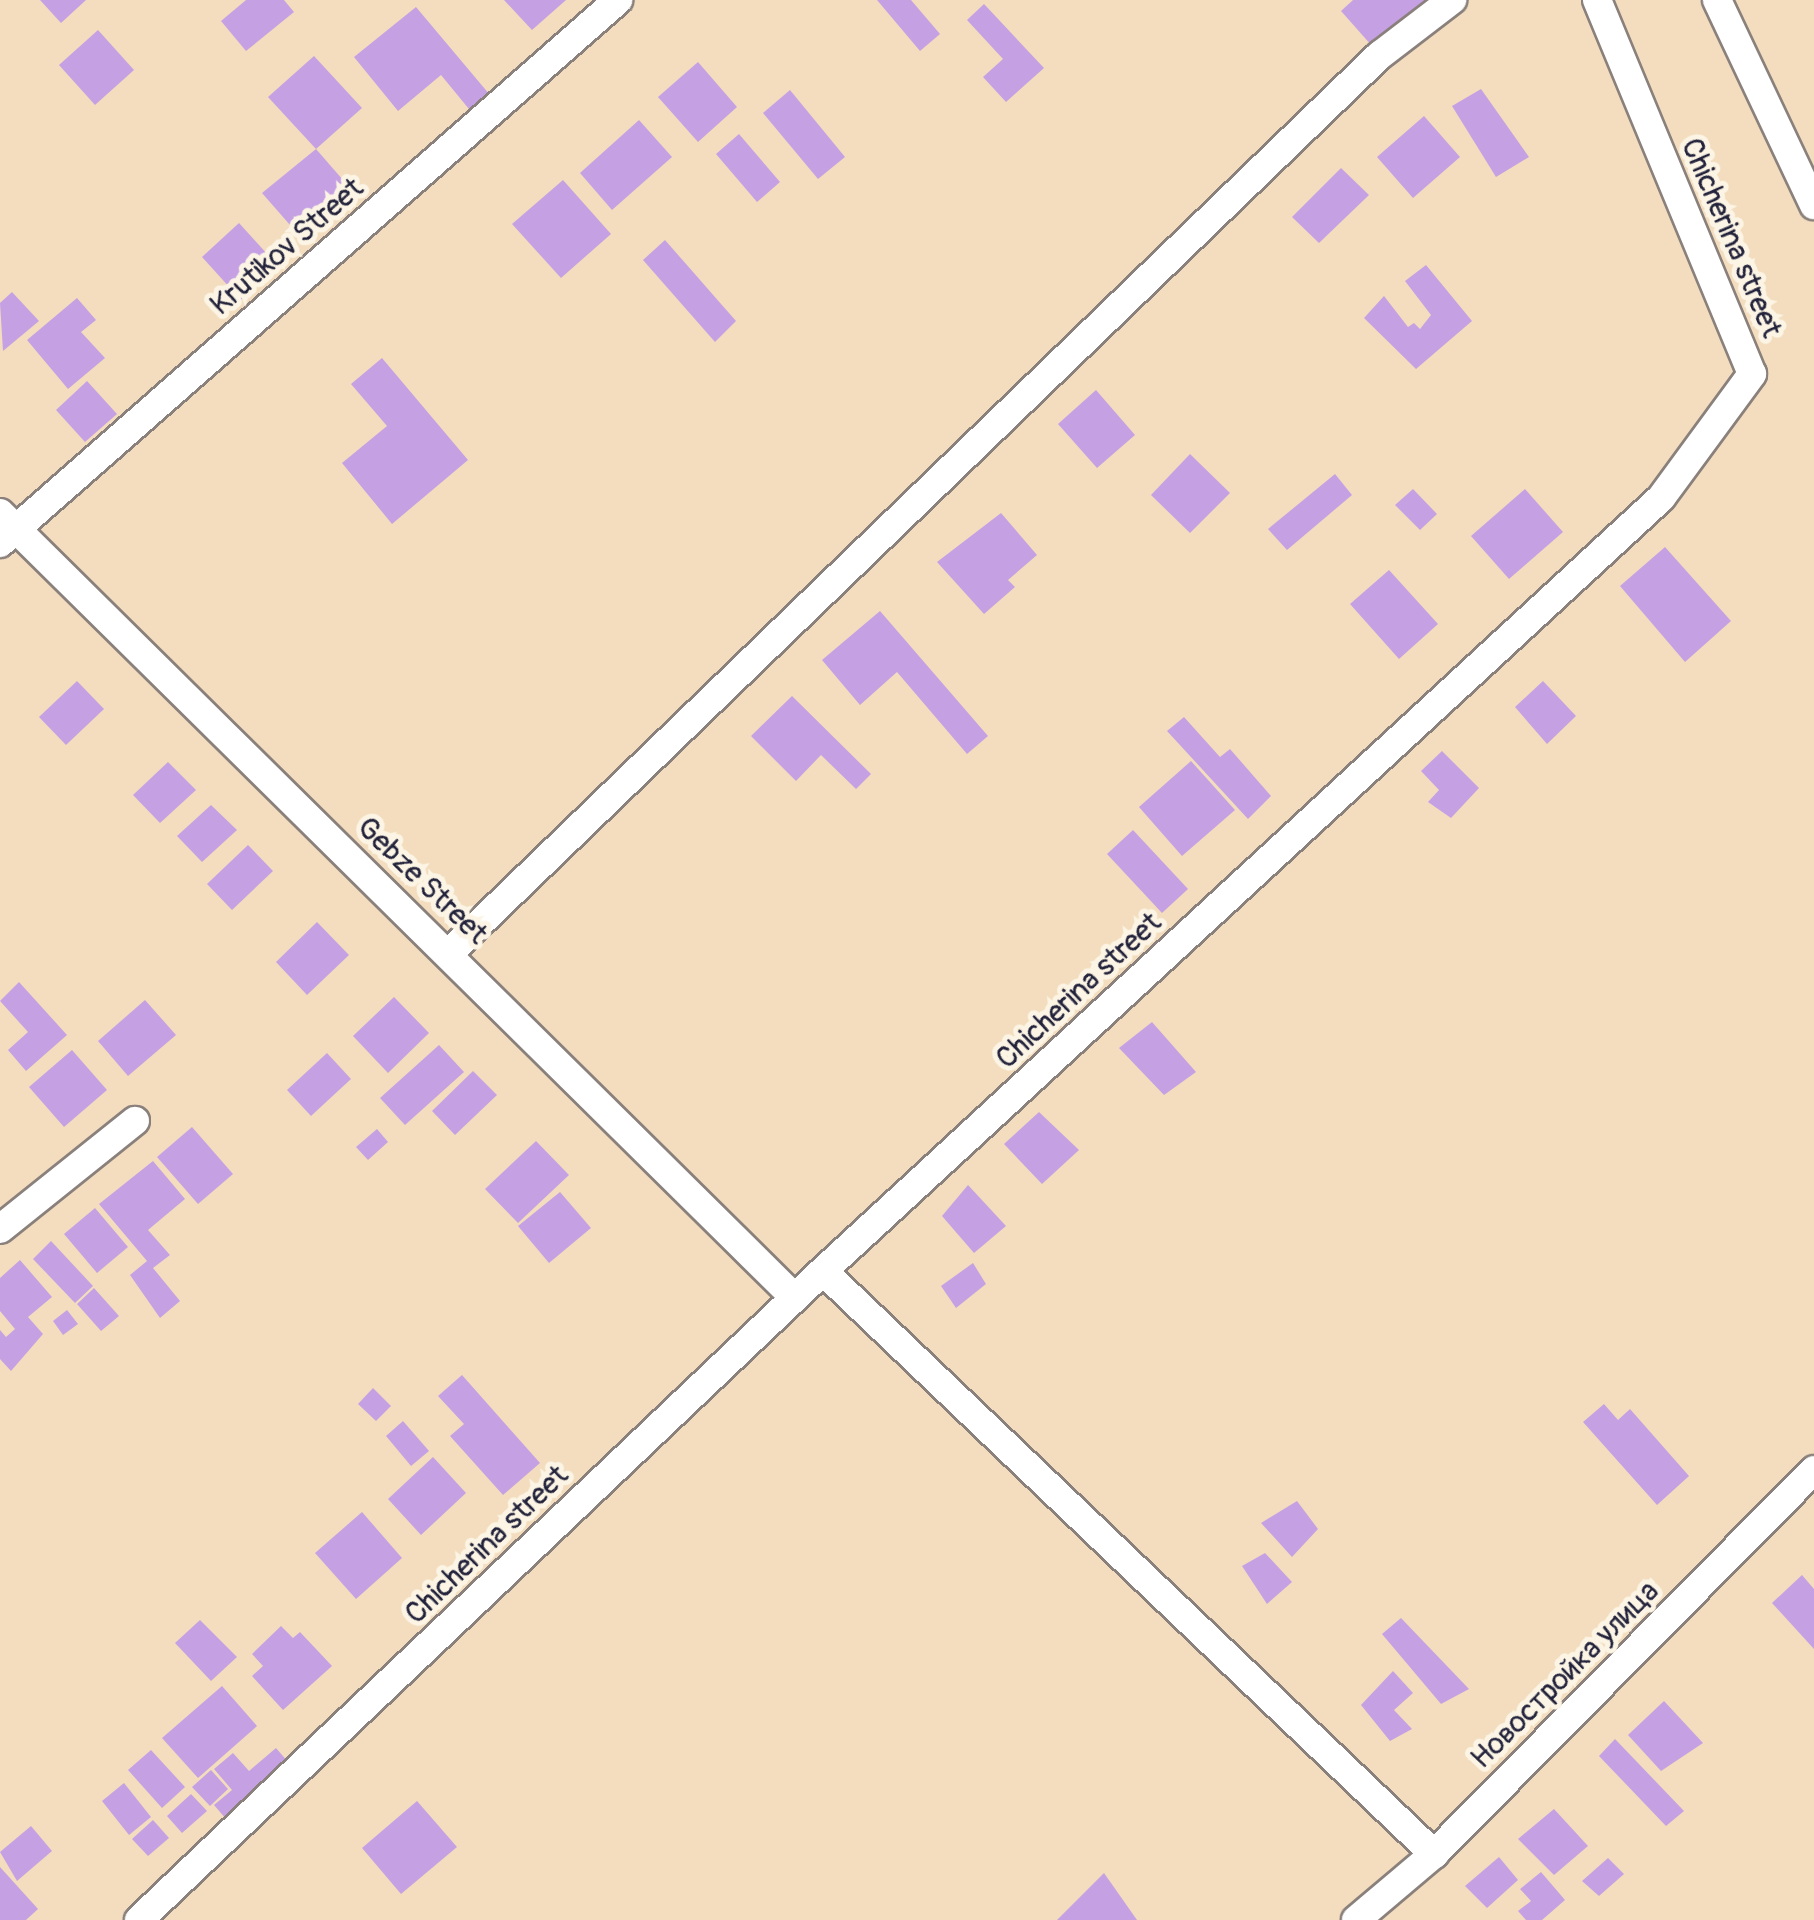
<!DOCTYPE html>
<meta charset="utf-8">
<style>
body{margin:0}
#map{position:relative;width:1814px;height:1920px;overflow:hidden;background:#f3ddbe;font-family:Pangolin,sans-serif}
div>[style]{position:absolute}
.building>*{inset:0;background:#c5a1e3}
.roads{filter:drop-shadow(2px 0 #8a807c) drop-shadow(-2px 0 #8a807c) drop-shadow(0 2px #8a807c) drop-shadow(0 -2px #8a807c)}
.street>*{height:28px;margin:-14px;padding:0 14px;transform-origin:14px;border-radius:14px;background:#fff}
span{translate:-50% -50%;white-space:nowrap;text-align:center;line-height:1.15;-webkit-text-stroke:10px #fcf5e5;paint-order:stroke}
.street-label{font-size:30px;color:#22223b}
</style>
<div id="map">
<div class="building">
<div style="clip-path:polygon(40px 0,86px 0,61px 23px)"></div>
<div style="clip-path:polygon(246px 0,284px 0,294px 12px,246px 51px,221px 21px)"></div>
<div style="clip-path:polygon(504px 0,566px 0,532px 30px)"></div>
<div style="clip-path:polygon(877px 0,911px 0,940px 34px,920px 51px)"></div>
<div style="clip-path:polygon(1353px 0,1443px 0,1380px 55px,1341px 11px)"></div>
<div style="clip-path:polygon(984px 4px,1044px 68px,1006px 102px,983px 77px,1003px 59px,967px 20px)"></div>
<div style="clip-path:polygon(416px 7px,490px 95px,478px 120px,441px 75px,398px 111px,354px 57px)"></div>
<div style="clip-path:polygon(98px 30px,134px 70px,95px 105px,59px 65px)"></div>
<div style="clip-path:polygon(314px 56px,362px 108px,316px 149px,268px 97px)"></div>
<div style="clip-path:polygon(698px 62px,737px 107px,698px 142px,658px 97px)"></div>
<div style="clip-path:polygon(1481px 89px,1529px 157px,1496px 177px,1452px 106px)"></div>
<div style="clip-path:polygon(790px 90px,845px 157px,818px 179px,763px 113px)"></div>
<div style="clip-path:polygon(1424px 116px,1460px 157px,1413px 198px,1377px 157px)"></div>
<div style="clip-path:polygon(639px 120px,672px 157px,612px 210px,580px 173px)"></div>
<div style="clip-path:polygon(739px 134px,780px 182px,757px 202px,716px 154px)"></div>
<div style="clip-path:polygon(316px 149px,357px 196px,304px 241px,262px 193px)"></div>
<div style="clip-path:polygon(1341px 168px,1369px 195px,1319px 243px,1292px 217px)"></div>
<div style="clip-path:polygon(563px 180px,611px 234px,561px 278px,512px 224px)"></div>
<div style="clip-path:polygon(239px 223px,278px 266px,241px 300px,202px 257px)"></div>
<div style="clip-path:polygon(665px 240px,736px 321px,715px 342px,643px 260px)"></div>
<div style="clip-path:polygon(1426px 265px,1472px 321px,1416px 369px,1364px 318px,1384px 296px,1408px 327px,1414px 323px,1420px 329px,1431px 315px,1405px 281px)"></div>
<div style="clip-path:polygon(12px 292px,39px 321px,3px 351px,0 303px)"></div>
<div style="clip-path:polygon(77px 298px,96px 320px,81px 332px,105px 358px,68px 389px,27px 340px)"></div>
<div style="clip-path:polygon(382px 358px,468px 460px,392px 524px,342px 463px,387px 426px,351px 384px)"></div>
<div style="clip-path:polygon(87px 381px,117px 414px,85px 442px,56px 410px)"></div>
<div style="clip-path:polygon(1096px 390px,1135px 435px,1097px 468px,1058px 424px)"></div>
<div style="clip-path:polygon(1190px 454px,1230px 493px,1190px 533px,1151px 495px)"></div>
<div style="clip-path:polygon(1335px 474px,1352px 495px,1287px 550px,1268px 529px)"></div>
<div style="clip-path:polygon(1413px 489px,1437px 514px,1420px 530px,1395px 505px)"></div>
<div style="clip-path:polygon(1525px 489px,1563px 532px,1509px 579px,1471px 536px)"></div>
<div style="clip-path:polygon(1001px 513px,1037px 555px,1008px 580px,1015px 587px,984px 614px,937px 562px)"></div>
<div style="clip-path:polygon(1665px 547px,1731px 621px,1685px 662px,1620px 586px)"></div>
<div style="clip-path:polygon(1389px 570px,1438px 624px,1399px 659px,1350px 604px)"></div>
<div style="clip-path:polygon(880px 611px,988px 736px,967px 754px,897px 672px,860px 705px,822px 660px)"></div>
<div style="clip-path:polygon(77px 681px,104px 709px,66px 745px,39px 717px)"></div>
<div style="clip-path:polygon(1543px 681px,1576px 716px,1547px 744px,1515px 707px)"></div>
<div style="clip-path:polygon(792px 696px,871px 774px,856px 789px,821px 755px,796px 781px,751px 736px)"></div>
<div style="clip-path:polygon(1184px 717px,1220px 757px,1230px 749px,1271px 796px,1248px 819px,1167px 731px)"></div>
<div style="clip-path:polygon(1442px 751px,1479px 788px,1451px 818px,1428px 802px,1439px 790px,1421px 771px)"></div>
<div style="clip-path:polygon(1191px 761px,1235px 810px,1182px 856px,1139px 807px)"></div>
<div style="clip-path:polygon(168px 762px,196px 790px,160px 823px,133px 795px)"></div>
<div style="clip-path:polygon(211px 805px,237px 830px,202px 862px,177px 836px)"></div>
<div style="clip-path:polygon(1133px 830px,1188px 889px,1162px 913px,1107px 854px)"></div>
<div style="clip-path:polygon(248px 845px,273px 871px,232px 910px,207px 884px)"></div>
<div style="clip-path:polygon(317px 922px,349px 955px,307px 995px,276px 962px)"></div>
<div style="clip-path:polygon(19px 982px,67px 1035px,26px 1071px,8px 1050px,28px 1032px,0 1001px)"></div>
<div style="clip-path:polygon(394px 997px,429px 1033px,388px 1073px,353px 1036px)"></div>
<div style="clip-path:polygon(145px 1000px,176px 1035px,128px 1076px,98px 1041px)"></div>
<div style="clip-path:polygon(1152px 1022px,1196px 1072px,1164px 1095px,1119px 1048px)"></div>
<div style="clip-path:polygon(439px 1045px,464px 1072px,405px 1125px,380px 1098px)"></div>
<div style="clip-path:polygon(72px 1050px,107px 1090px,64px 1127px,29px 1087px)"></div>
<div style="clip-path:polygon(327px 1053px,351px 1079px,311px 1116px,287px 1090px)"></div>
<div style="clip-path:polygon(473px 1071px,497px 1095px,455px 1135px,432px 1111px)"></div>
<div style="clip-path:polygon(1039px 1112px,1079px 1150px,1042px 1184px,1004px 1144px)"></div>
<div style="clip-path:polygon(192px 1127px,233px 1174px,198px 1204px,157px 1157px)"></div>
<div style="clip-path:polygon(377px 1129px,388px 1142px,368px 1160px,356px 1147px)"></div>
<div style="clip-path:polygon(536px 1141px,569px 1175px,518px 1223px,485px 1189px)"></div>
<div style="clip-path:polygon(153px 1161px,185px 1199px,148px 1230px,170px 1255px,153px 1268px,180px 1301px,160px 1318px,130px 1275px,147px 1261px,99px 1204px)"></div>
<div style="clip-path:polygon(968px 1185px,1006px 1226px,974px 1253px,942px 1216px)"></div>
<div style="clip-path:polygon(560px 1192px,591px 1228px,549px 1263px,518px 1226px)"></div>
<div style="clip-path:polygon(95px 1208px,128px 1247px,97px 1273px,64px 1234px)"></div>
<div style="clip-path:polygon(51px 1241px,93px 1286px,75px 1303px,33px 1259px)"></div>
<div style="clip-path:polygon(20px 1260px,52px 1297px,28px 1317px,43px 1334px,11px 1371px,0 1359px,0 1330px,6px 1337px,15px 1329px,0 1311px,0 1278px)"></div>
<div style="clip-path:polygon(973px 1263px,986px 1284px,956px 1308px,941px 1286px)"></div>
<div style="clip-path:polygon(94px 1288px,119px 1316px,101px 1331px,77px 1304px)"></div>
<div style="clip-path:polygon(67px 1310px,78px 1324px,63px 1335px,53px 1321px)"></div>
<div style="clip-path:polygon(462px 1375px,540px 1463px,503px 1495px,450px 1436px,464px 1424px,438px 1396px)"></div>
<div style="clip-path:polygon(373px 1388px,391px 1406px,376px 1421px,358px 1404px)"></div>
<div style="clip-path:polygon(1604px 1404px,1618px 1420px,1630px 1409px,1689px 1476px,1657px 1505px,1583px 1422px)"></div>
<div style="clip-path:polygon(403px 1421px,429px 1451px,411px 1466px,386px 1436px)"></div>
<div style="clip-path:polygon(433px 1457px,466px 1493px,421px 1535px,388px 1499px)"></div>
<div style="clip-path:polygon(1297px 1501px,1318px 1529px,1292px 1557px,1261px 1523px)"></div>
<div style="clip-path:polygon(362px 1512px,402px 1558px,356px 1599px,315px 1553px)"></div>
<div style="clip-path:polygon(1265px 1553px,1292px 1582px,1267px 1604px,1242px 1566px)"></div>
<div style="clip-path:polygon(1802px 1575px,1814px 1589px,1814px 1649px,1772px 1603px)"></div>
<div style="clip-path:polygon(1401px 1618px,1469px 1689px,1441px 1704px,1382px 1634px)"></div>
<div style="clip-path:polygon(200px 1620px,237px 1657px,211px 1681px,175px 1643px)"></div>
<div style="clip-path:polygon(281px 1626px,293px 1638px,300px 1632px,332px 1666px,283px 1710px,252px 1676px,263px 1666px,252px 1654px)"></div>
<div style="clip-path:polygon(1393px 1671px,1413px 1693px,1394px 1710px,1412px 1729px,1390px 1741px,1361px 1705px)"></div>
<div style="clip-path:polygon(222px 1686px,257px 1726px,198px 1778px,162px 1738px)"></div>
<div style="clip-path:polygon(1664px 1701px,1703px 1743px,1661px 1771px,1628px 1735px)"></div>
<div style="clip-path:polygon(1615px 1739px,1684px 1811px,1666px 1826px,1599px 1756px)"></div>
<div style="clip-path:polygon(276px 1748px,295px 1770px,232px 1826px,214px 1805px,232px 1790px,214px 1769px,233px 1753px,249px 1771px)"></div>
<div style="clip-path:polygon(151px 1750px,185px 1787px,162px 1808px,128px 1770px)"></div>
<div style="clip-path:polygon(211px 1770px,228px 1789px,210px 1806px,192px 1787px)"></div>
<div style="clip-path:polygon(124px 1783px,151px 1817px,129px 1835px,102px 1801px)"></div>
<div style="clip-path:polygon(191px 1794px,207px 1811px,182px 1833px,167px 1816px)"></div>
<div style="clip-path:polygon(417px 1801px,457px 1847px,401px 1894px,362px 1848px)"></div>
<div style="clip-path:polygon(1554px 1809px,1588px 1846px,1554px 1875px,1518px 1839px)"></div>
<div style="clip-path:polygon(153px 1820px,169px 1838px,148px 1856px,132px 1839px)"></div>
<div style="clip-path:polygon(31px 1826px,52px 1851px,17px 1881px,0 1852px)"></div>
<div style="clip-path:polygon(1499px 1857px,1518px 1880px,1487px 1908px,1465px 1886px)"></div>
<div style="clip-path:polygon(1608px 1858px,1624px 1874px,1599px 1896px,1582px 1881px)"></div>
<div style="clip-path:polygon(0 1867px,38px 1909px,26px 1920px,0 1920px)"></div>
<div style="clip-path:polygon(1541px 1872px,1565px 1900px,1542px 1920px,1526px 1920px,1518px 1911px,1531px 1901px,1520px 1889px)"></div>
<div style="clip-path:polygon(1104px 1873px,1137px 1920px,1057px 1920px)"></div>
</div>
<div class="roads">
<div class="street">
<div style="left:1717px;top:0;width:227px;rotate:64.7deg"></div>
<div style="left:0;top:513px;width:1117px;rotate:44.64deg"></div>
<div style="left:0;top:543px;width:823px;rotate:-41.3deg"></div>
<div style="left:449px;top:953px;width:1294px;rotate:-43.97deg"></div>
<div style="left:1380px;top:55px;width:91px;rotate:-37.4deg"></div>
<div style="left:0;top:1229px;width:173px;rotate:-38.7deg"></div>
<div style="left:823px;top:1271px;width:845px;rotate:43.66deg"></div>
<div style="left:139px;top:1920px;width:943px;rotate:-43.5deg"></div>
<div style="left:823px;top:1271px;width:1140px;rotate:-42.69deg"></div>
<div style="left:1661px;top:498px;width:154px;rotate:-53.7deg"></div>
<div style="left:1752px;top:374px;width:405px;rotate:-112.5deg"></div>
<div style="left:1356px;top:1920px;width:102px;rotate:-40.2deg"></div>
<div style="left:1434px;top:1854px;width:540px;rotate:-45.3deg"></div>
</div>
</div>
<div class="street-label">
<span style="left:1731px;top:238px;rotate:67deg">Chicherina street</span>
<span style="left:287px;top:247px;rotate:-41deg">Krutikov Street</span>
<span style="left:422px;top:881px;rotate:44deg">Gebze Street</span>
<span style="left:1079px;top:991px;rotate:-43deg">Chicherina street</span>
<span style="left:487px;top:1545px;rotate:-44deg">Chicherina street</span>
<span style="left:1565px;top:1675px;rotate:-45deg">Новостройка улица</span>
</div>
</div>
